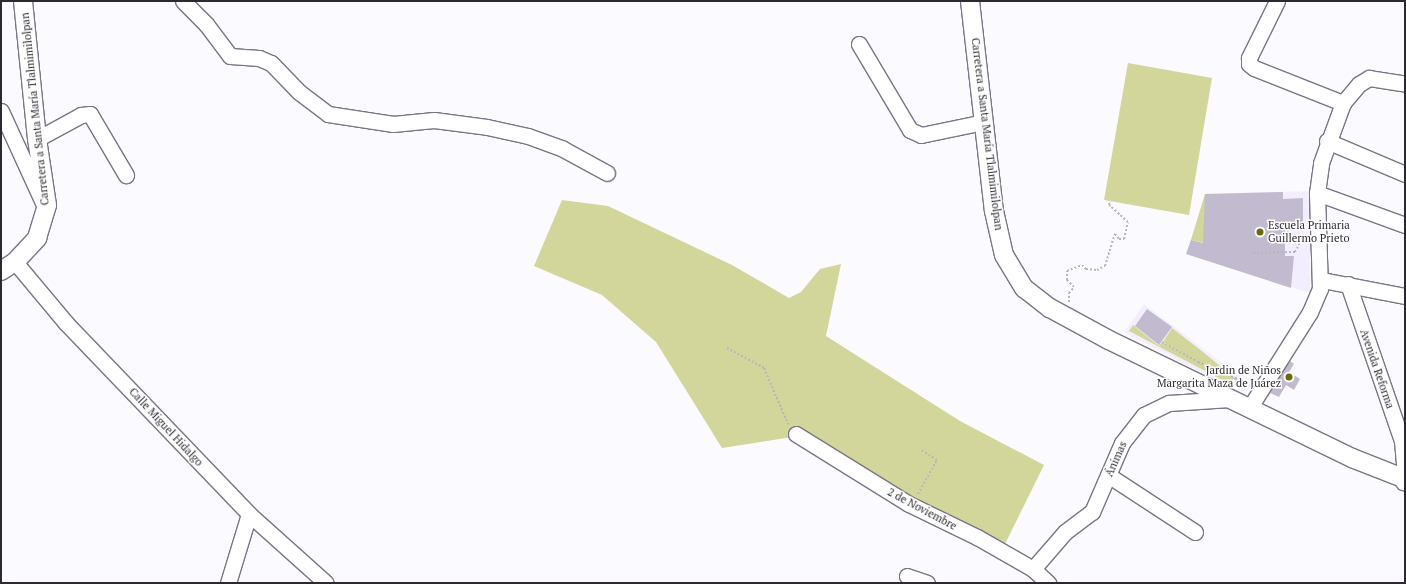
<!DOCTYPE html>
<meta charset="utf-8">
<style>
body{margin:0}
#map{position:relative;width:1406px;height:584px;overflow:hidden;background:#fbfafe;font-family:"PT Serif",serif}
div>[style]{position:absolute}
.built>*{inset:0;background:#f3eefe}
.green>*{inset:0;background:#d2d69a}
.building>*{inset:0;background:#c2bbcf}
.path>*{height:2px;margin-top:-1px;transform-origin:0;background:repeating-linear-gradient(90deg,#b8b6bb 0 2px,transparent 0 4px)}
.roads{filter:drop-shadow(1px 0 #7a7486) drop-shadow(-1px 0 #7a7486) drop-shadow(0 1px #7a7486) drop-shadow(0 -1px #7a7486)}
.minor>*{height:15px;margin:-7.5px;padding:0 7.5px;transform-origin:7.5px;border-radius:7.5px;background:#fff}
.major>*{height:18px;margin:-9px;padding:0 9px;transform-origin:9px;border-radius:9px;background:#fff}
.dots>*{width:11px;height:11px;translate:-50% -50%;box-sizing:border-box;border:2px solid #fff;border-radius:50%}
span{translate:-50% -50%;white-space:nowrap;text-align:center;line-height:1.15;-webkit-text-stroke:3px #fff;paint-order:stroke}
.street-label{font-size:11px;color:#2c2931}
.poi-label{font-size:11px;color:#2c2931}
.left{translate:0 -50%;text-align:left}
.right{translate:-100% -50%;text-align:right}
.frame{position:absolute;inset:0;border:2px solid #2c2931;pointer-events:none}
</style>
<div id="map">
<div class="built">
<div style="clip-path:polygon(1310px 191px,1310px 293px,1186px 254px,1205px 194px)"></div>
<div style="clip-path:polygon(1144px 304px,1251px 385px,1246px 391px,1234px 383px,1231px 388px,1124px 332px)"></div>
</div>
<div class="green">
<div style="clip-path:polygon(1128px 63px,1212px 78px,1189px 215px,1104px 200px)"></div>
<div style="clip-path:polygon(1205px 194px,1231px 248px,1191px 240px)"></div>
<div style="clip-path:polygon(562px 200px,608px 206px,732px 265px,789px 298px,801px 292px,820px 269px,841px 264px,826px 336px,960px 421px,1044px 465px,1005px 544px,792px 437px,722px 448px,656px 342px,602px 295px,534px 266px)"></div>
<div style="clip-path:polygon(1133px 325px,1159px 346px,1162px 342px,1240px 380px,1241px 384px,1233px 379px,1230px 384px,1129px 331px)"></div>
<div style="clip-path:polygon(1172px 328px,1203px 352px,1226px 371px,1198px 361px,1163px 342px)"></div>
</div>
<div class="building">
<div style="clip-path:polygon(1283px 192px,1283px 199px,1303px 198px,1303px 227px,1285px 228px,1285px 256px,1294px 256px,1291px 288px,1186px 254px,1191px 240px,1203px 243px,1205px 194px)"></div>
<div style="clip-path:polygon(1147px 309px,1172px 327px,1159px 345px,1135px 326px)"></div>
<div style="clip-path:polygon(1290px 361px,1294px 364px,1289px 372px,1300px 379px,1294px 390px,1286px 385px,1279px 397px,1270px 393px)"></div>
</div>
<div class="path">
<div style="left:1287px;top:231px;width:17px;rotate:33deg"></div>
<div style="left:1301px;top:240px;width:5px"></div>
<div style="left:1253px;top:253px;width:42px;rotate:-1.4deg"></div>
<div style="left:1295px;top:252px;width:13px;rotate:-63deg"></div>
<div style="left:1069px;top:302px;width:9px;rotate:-90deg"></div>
<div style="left:1069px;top:293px;width:8px;rotate:-50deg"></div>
<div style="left:1074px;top:287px;width:10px;rotate:-135deg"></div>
<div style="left:1067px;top:280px;width:9px;rotate:-90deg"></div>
<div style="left:1067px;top:271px;width:16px;rotate:-22deg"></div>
<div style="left:1082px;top:265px;width:6px;rotate:45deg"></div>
<div style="left:1086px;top:269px;width:11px;rotate:5deg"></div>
<div style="left:1097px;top:270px;width:9px;rotate:-27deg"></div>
<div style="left:1105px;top:266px;width:34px;rotate:-73deg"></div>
<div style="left:1115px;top:234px;width:6px;rotate:51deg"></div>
<div style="left:1119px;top:239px;width:5px"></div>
<div style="left:1124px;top:239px;width:17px;rotate:-77deg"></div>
<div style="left:1128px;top:222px;width:25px;rotate:-138deg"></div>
<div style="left:1109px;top:205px;width:4px;rotate:-76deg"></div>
<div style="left:1162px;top:342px;width:41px;rotate:29.1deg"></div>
<div style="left:1198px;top:362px;width:49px;rotate:22.9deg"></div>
<div style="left:1243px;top:381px;width:8px;rotate:113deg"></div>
<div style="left:727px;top:348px;width:42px;rotate:28.4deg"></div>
<div style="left:764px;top:368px;width:61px;rotate:66.8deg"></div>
<div style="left:918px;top:494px;width:39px;rotate:-61deg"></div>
<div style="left:937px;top:460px;width:19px;rotate:-148deg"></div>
</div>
<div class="roads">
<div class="minor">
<div style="left:183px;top:1px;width:33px;rotate:45deg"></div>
<div style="left:206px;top:24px;width:40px;rotate:53deg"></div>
<div style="left:230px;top:56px;width:29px;rotate:4deg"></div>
<div style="left:259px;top:58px;width:13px;rotate:23deg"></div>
<div style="left:271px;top:63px;width:40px;rotate:46deg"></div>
<div style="left:299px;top:92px;width:36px;rotate:37deg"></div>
<div style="left:328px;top:114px;width:66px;rotate:8.7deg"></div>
<div style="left:393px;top:124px;width:41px;rotate:-5.6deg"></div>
<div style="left:434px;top:120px;width:53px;rotate:7.5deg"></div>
<div style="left:487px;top:127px;width:42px;rotate:12.4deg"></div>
<div style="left:528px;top:136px;width:37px;rotate:20deg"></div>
<div style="left:563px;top:149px;width:50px;rotate:28.6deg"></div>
<div style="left:1277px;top:1px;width:64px;rotate:116.2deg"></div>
<div style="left:1249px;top:58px;width:6px;rotate:90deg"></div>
<div style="left:1249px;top:64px;width:6px;rotate:39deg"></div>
<div style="left:1254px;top:68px;width:96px;rotate:21.5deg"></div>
<div style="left:859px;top:44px;width:100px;rotate:59.3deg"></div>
<div style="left:910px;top:130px;width:12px;rotate:24deg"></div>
<div style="left:921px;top:135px;width:64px;rotate:-11.7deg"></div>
<div style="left:1px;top:111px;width:103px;rotate:65.4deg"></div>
<div style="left:37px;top:139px;width:50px;rotate:-28.6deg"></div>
<div style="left:81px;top:115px;width:9px;rotate:-6deg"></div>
<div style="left:90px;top:114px;width:71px;rotate:59.5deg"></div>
<div style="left:1327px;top:141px;width:85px;rotate:22.9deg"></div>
<div style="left:1317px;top:193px;width:94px;rotate:20deg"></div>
<div style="left:15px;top:262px;width:80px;rotate:50.1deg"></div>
<div style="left:66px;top:323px;width:265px;rotate:46.2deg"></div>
<div style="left:249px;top:514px;width:103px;rotate:41.9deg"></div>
<div style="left:1322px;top:280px;width:85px;rotate:10.9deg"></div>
<div style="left:1348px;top:284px;width:166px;rotate:71deg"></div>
<div style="left:1402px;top:441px;width:37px;rotate:85deg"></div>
<div style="left:1250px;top:407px;width:112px;rotate:-57.7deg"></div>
<div style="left:1310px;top:312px;width:25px;rotate:-67deg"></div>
<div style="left:1320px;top:289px;width:96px;rotate:-91.8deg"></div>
<div style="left:1317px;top:193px;width:30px;rotate:-82deg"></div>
<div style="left:1321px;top:163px;width:64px;rotate:-69.9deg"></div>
<div style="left:1343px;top:103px;width:25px;rotate:-50deg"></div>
<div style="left:1359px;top:84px;width:12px;rotate:-31deg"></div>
<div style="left:1369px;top:78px;width:36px;rotate:9deg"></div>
<div style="left:796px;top:434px;width:133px;rotate:31.8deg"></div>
<div style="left:909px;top:504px;width:76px;rotate:25.9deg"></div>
<div style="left:977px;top:537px;width:64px;rotate:29.7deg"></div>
<div style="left:1033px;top:569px;width:21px;rotate:43deg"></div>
<div style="left:1108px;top:475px;width:104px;rotate:33.2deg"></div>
<div style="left:1033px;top:569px;width:49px;rotate:-49.1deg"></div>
<div style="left:1065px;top:532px;width:34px;rotate:-37deg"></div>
<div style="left:1092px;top:512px;width:75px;rotate:-66.5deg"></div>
<div style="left:1122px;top:443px;width:36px;rotate:-52deg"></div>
<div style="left:1144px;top:415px;width:28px;rotate:-26deg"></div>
<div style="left:1169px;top:403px;width:61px;rotate:-3.8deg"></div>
<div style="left:907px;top:576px;width:21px;rotate:19deg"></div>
<div style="left:228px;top:583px;width:72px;rotate:-73.1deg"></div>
</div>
<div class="major">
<div style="left:970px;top:1px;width:211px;rotate:83.5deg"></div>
<div style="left:994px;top:211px;width:45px;rotate:77.2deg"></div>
<div style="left:1004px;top:255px;width:39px;rotate:59deg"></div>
<div style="left:1024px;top:288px;width:33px;rotate:38deg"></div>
<div style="left:1050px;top:308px;width:67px;rotate:28.5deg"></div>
<div style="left:1109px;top:340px;width:270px;rotate:25.9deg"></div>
<div style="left:1352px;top:458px;width:55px;rotate:21.4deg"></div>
<div style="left:1403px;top:478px;width:4px;rotate:63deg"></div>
<div style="left:1px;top:271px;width:17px;rotate:-33deg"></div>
<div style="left:15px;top:262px;width:33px;rotate:-47deg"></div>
<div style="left:37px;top:238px;width:34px;rotate:-73deg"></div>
<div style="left:47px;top:205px;width:67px;rotate:-98.6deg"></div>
<div style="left:37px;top:139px;width:139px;rotate:-95.8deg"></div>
</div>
</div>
<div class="dots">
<div style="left:1260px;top:232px;background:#696b0b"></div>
<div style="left:1289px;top:377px;background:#696b0b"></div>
</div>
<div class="street-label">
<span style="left:35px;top:109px;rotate:-96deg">Carretera a Santa María Tlalmimilolpan</span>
<span style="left:987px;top:134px;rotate:83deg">Carretera a Santa María Tlalmimilolpan</span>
<span style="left:1377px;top:369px;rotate:71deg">Avenida Reforma</span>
<span style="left:166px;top:427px;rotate:47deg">Calle Miguel Hidalgo</span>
<span style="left:1116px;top:459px;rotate:-66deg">Ánimas</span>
<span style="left:922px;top:509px;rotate:28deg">2 de Noviembre</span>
</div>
<div class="poi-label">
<span class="left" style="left:1268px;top:232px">Escuela Primaria<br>Guillermo Prieto</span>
<span class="right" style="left:1281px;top:377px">Jardin de Niños<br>Margarita Maza de Juárez</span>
</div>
<div class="frame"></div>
</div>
